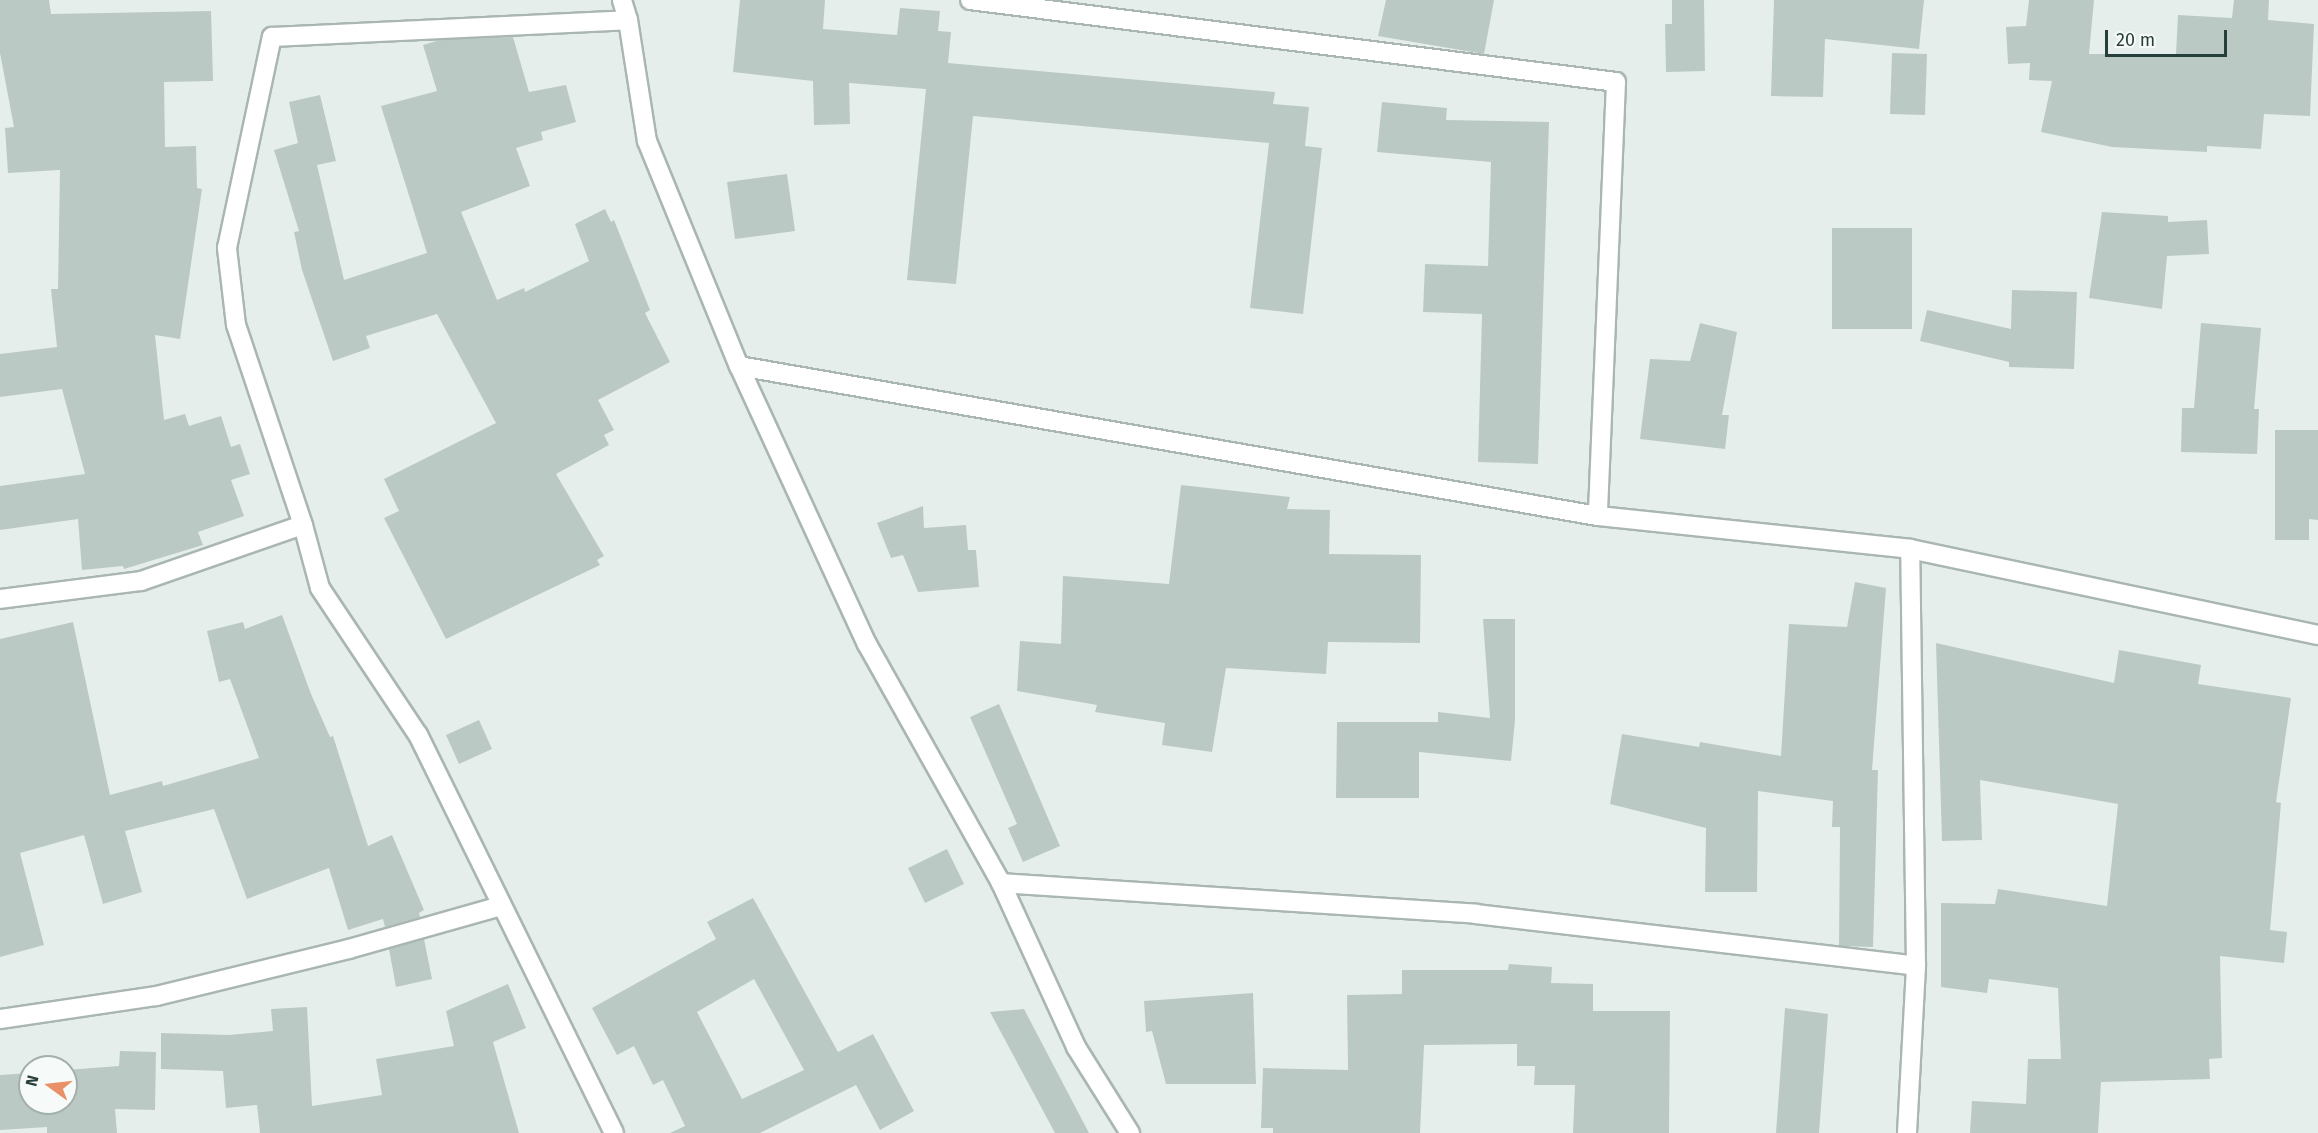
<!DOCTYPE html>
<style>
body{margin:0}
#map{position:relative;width:2318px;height:1133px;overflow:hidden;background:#e6eeeb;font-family:"Fira Sans",sans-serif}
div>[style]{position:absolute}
.building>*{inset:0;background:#bbc9c4}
.roads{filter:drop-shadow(2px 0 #a9b6b2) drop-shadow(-2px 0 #a9b6b2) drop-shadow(0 2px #a9b6b2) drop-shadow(0 -2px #a9b6b2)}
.minor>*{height:18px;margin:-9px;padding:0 9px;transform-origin:9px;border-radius:9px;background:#fff}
span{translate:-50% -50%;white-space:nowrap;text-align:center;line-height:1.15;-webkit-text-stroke:5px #f6faf9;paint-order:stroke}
.north{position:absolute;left:18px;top:1055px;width:60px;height:60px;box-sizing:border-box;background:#f6faf9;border:2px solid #a3afad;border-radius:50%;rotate:285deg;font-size:16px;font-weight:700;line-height:24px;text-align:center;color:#263f3a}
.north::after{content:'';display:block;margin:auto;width:21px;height:27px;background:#e99068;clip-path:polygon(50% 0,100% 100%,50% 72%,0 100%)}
.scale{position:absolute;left:2105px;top:30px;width:122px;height:27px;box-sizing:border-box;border:3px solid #263f3a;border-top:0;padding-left:8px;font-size:18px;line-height:21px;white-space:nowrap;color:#263f3a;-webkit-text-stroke:4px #f6faf9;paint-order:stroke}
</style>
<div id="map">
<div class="building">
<div style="clip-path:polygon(0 0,49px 0,51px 14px,211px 11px,213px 81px,164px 82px,165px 147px,196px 146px,197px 188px,202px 189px,180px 339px,155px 335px,164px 420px,185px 414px,189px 426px,221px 416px,231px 447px,240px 444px,250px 474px,231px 480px,244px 516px,198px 532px,203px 545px,124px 569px,123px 566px,82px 570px,78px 519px,0 530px,0 486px,85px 474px,62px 389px,0 397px,0 354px,57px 347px,51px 289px,58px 289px,60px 170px,8px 173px,5px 128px,14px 127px,0 53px)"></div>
<div style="clip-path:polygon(740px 0,825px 0,823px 29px,897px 35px,900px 8px,940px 11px,938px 31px,951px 32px,948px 63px,1275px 92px,1273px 104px,1309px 107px,1305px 146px,1322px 148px,1303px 314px,1250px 308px,1269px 143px,973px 116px,956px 284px,907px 280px,926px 89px,849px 83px,850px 124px,814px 125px,813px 81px,733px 72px)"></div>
<div style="clip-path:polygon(1386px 0,1494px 0,1484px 54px,1378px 36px)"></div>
<div style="clip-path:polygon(1672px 0,1704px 0,1705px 71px,1666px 72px,1665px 24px,1672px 24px)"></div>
<div style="clip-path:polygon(1774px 0,1924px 0,1919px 49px,1825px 39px,1823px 97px,1771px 96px)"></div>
<div style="clip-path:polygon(2029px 0,2094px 0,2089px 54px,2176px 54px,2178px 15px,2232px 18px,2234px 0,2269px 0,2268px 20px,2314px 24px,2310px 116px,2264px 114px,2261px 149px,2207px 146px,2207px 152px,2112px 147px,2041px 132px,2052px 81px,2029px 80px,2030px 63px,2008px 64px,2006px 27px,2026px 26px)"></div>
<div style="clip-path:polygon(513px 37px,529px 92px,566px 85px,576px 122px,541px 132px,543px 140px,516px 148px,530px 186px,461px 212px,497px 300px,524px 288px,525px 292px,589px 261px,575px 224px,605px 209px,611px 222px,614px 220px,650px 310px,645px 313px,670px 362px,598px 400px,614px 430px,604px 435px,609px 445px,556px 474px,604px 556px,597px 560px,600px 565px,446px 639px,384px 518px,399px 511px,384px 479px,496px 423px,437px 314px,366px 336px,370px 348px,333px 361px,302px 270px,294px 232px,299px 231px,274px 150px,298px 143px,289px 102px,320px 95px,336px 161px,317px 165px,344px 280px,427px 253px,381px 106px,437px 91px,423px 45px,440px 40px)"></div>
<div style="clip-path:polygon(1892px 53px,1927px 54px,1925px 115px,1890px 114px)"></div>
<div style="clip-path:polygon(1382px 102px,1447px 108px,1446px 120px,1549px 122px,1538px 464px,1478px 462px,1482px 314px,1423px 312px,1425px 264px,1488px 266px,1491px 162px,1377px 152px)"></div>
<div style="clip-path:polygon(787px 174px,795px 231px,735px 239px,727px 182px)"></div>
<div style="clip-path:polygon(2102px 212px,2168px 216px,2168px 222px,2207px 220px,2209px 254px,2167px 256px,2162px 309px,2089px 298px)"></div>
<div style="clip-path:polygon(1832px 228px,1912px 228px,1912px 329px,1832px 329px)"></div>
<div style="clip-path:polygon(2012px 290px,2077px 292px,2074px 369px,2009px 367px,2009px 362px,1920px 341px,1927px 310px,2011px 329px)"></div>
<div style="clip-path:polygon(1700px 323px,1737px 332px,1722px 415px,1729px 415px,1725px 449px,1640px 439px,1650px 359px,1690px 361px)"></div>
<div style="clip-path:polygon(2201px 323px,2261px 328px,2254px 409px,2259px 409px,2257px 454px,2181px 452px,2182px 408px,2194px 408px)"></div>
<div style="clip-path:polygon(2275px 430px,2318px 430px,2318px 520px,2309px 519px,2309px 540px,2275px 540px)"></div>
<div style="clip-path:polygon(1181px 485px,1290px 497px,1287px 509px,1330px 510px,1329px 554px,1421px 555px,1420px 643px,1328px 642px,1326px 674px,1226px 668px,1212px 752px,1162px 745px,1165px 723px,1095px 712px,1097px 705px,1017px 691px,1020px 641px,1061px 644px,1063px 576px,1169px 584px)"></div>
<div style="clip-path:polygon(923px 506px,924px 528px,966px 525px,968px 550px,976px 550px,979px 587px,918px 592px,903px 555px,891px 558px,877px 523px)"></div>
<div style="clip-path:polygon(1855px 582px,1886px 588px,1872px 770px,1878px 770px,1873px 947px,1839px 946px,1840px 827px,1832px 827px,1833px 801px,1758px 791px,1757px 892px,1705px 892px,1706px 828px,1610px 804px,1622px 734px,1699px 747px,1700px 742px,1781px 756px,1789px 624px,1847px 627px)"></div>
<div style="clip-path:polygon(282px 615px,311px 694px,330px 737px,333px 736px,368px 846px,392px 835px,424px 910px,419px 913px,420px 917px,385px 927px,383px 919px,348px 930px,329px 868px,247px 899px,214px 809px,125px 831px,142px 892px,103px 904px,84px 835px,20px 853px,44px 945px,0 957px,0 639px,73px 622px,110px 795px,162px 781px,163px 786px,259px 758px,230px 679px,219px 682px,207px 631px,243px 622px,245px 629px)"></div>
<div style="clip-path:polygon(1483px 619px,1515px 619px,1515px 720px,1511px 761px,1419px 752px,1419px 798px,1336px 798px,1337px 722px,1438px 722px,1438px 712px,1490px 718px)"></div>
<div style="clip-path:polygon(1936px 643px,2114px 683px,2119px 650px,2201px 665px,2198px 684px,2291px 698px,2276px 802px,2281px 803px,2270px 930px,2287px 932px,2284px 963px,2220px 956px,2222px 1058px,2209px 1059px,2210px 1079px,2101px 1082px,2098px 1133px,1970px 1133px,1972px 1101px,2026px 1104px,2028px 1059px,2061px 1059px,2058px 988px,1989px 979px,1987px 993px,1941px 987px,1941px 903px,1995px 904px,1998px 889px,2107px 906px,2118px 804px,1980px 780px,1982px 840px,1942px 841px)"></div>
<div style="clip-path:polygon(999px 704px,1060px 846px,1023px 862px,1008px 828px,1017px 824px,970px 717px)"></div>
<div style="clip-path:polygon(479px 720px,492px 749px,459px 764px,446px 735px)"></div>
<div style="clip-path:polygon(947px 849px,964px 884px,925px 903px,908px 868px)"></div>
<div style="clip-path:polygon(evenodd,753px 898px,838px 1052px,873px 1034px,914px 1111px,880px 1130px,856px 1085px,760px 1133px,670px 1133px,685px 1126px,663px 1080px,653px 1085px,634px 1046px,617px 1055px,592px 1008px,716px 939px,707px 922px,753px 898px,754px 979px,804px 1070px,742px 1099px,697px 1012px,754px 979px)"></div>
<div style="clip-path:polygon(424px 939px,432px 979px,396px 987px,389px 949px)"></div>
<div style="clip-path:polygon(1509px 964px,1552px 967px,1551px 983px,1593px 984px,1593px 1011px,1670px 1011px,1669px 1133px,1573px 1133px,1575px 1085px,1534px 1085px,1535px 1066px,1517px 1066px,1517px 1044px,1424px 1045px,1420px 1133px,1273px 1133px,1273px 1128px,1261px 1128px,1263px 1068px,1348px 1070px,1347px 995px,1402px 994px,1402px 970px,1508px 970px)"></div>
<div style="clip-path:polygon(508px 984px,526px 1028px,493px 1042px,519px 1133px,260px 1133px,257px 1105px,226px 1108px,223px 1071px,161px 1069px,161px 1033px,229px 1035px,273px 1031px,271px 1009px,307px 1007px,312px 1106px,382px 1095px,376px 1059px,454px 1046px,446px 1011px)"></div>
<div style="clip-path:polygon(1253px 993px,1256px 1084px,1166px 1084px,1152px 1031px,1146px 1032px,1144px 1001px)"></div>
<div style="clip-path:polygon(1785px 1008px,1828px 1014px,1819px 1133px,1776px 1133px)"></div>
<div style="clip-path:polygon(1024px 1009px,1089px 1133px,1055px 1133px,990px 1012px)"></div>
<div style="clip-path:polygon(120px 1051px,156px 1052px,155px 1110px,115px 1109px,117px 1133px,47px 1133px,47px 1127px,0 1130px,0 1075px,30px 1073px,30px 1103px,66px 1103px,66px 1070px,119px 1066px)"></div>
</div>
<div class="roads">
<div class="minor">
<div style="left:970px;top:0;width:651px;rotate:7.23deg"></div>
<div style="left:1616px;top:82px;width:434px;rotate:92.4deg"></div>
<div style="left:628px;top:20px;width:122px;rotate:81.1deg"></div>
<div style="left:647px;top:141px;width:243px;rotate:67.8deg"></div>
<div style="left:739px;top:366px;width:872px;rotate:9.91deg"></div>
<div style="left:1598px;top:516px;width:314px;rotate:6deg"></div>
<div style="left:1910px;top:549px;width:417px;rotate:11.9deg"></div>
<div style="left:739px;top:366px;width:306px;rotate:65.3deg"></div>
<div style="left:867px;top:644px;width:274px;rotate:60.7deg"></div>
<div style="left:1001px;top:883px;width:180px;rotate:65.4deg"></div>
<div style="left:1076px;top:1047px;width:102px;rotate:57.9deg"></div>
<div style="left:0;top:599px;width:142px;rotate:-7.3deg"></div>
<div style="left:141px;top:581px;width:171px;rotate:-19.1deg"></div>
<div style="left:1001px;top:883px;width:476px;rotate:3.7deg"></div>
<div style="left:1476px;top:914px;width:443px;rotate:6.7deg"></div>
<div style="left:0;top:1019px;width:158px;rotate:-8.4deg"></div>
<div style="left:156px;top:996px;width:199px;rotate:-13.7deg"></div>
<div style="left:349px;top:949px;width:158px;rotate:-15.8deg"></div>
<div style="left:614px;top:1133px;width:444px;rotate:-116.2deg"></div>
<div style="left:418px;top:735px;width:177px;rotate:-123.7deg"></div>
<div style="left:320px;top:588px;width:65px;rotate:-105.1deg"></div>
<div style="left:303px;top:525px;width:211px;rotate:-108.5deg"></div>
<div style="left:236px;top:325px;width:78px;rotate:-96.7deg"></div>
<div style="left:227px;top:248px;width:216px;rotate:-78deg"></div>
<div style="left:272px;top:37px;width:356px;rotate:-2.7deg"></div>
<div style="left:628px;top:20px;width:21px;rotate:-107deg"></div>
<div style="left:1907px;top:1133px;width:167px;rotate:-86.9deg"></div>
<div style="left:1916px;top:966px;width:417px;rotate:-90.8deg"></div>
</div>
</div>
<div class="north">N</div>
<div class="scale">20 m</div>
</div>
